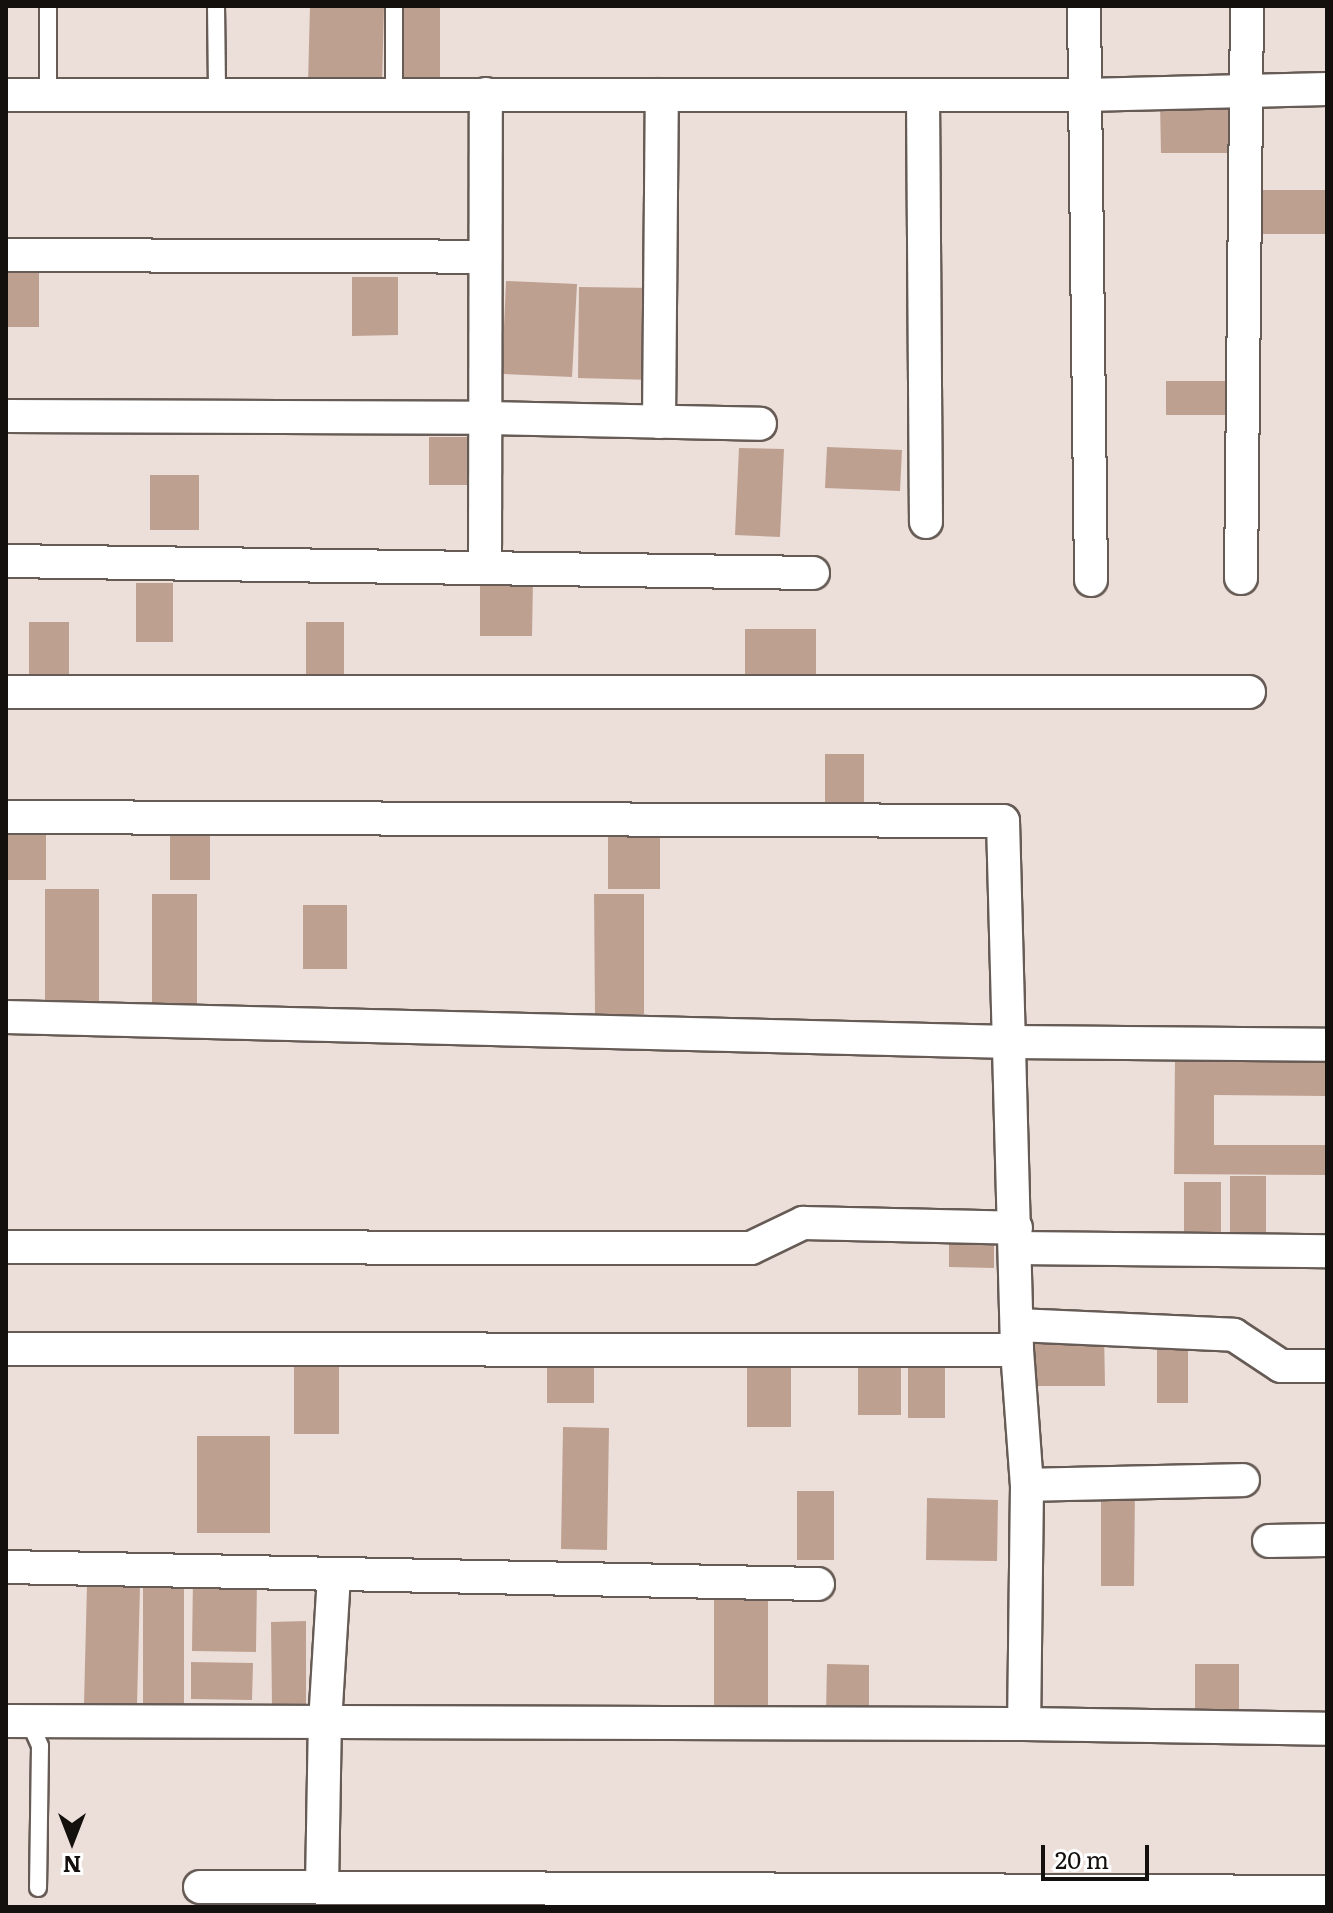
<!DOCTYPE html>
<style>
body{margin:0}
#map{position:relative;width:1333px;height:1913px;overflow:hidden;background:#ecdfd9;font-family:Literata,serif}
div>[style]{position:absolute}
.building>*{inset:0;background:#bea091}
.roads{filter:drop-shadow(2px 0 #665b55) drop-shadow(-2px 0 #665b55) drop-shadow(0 2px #665b55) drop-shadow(0 -2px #665b55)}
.service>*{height:16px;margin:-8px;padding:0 8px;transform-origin:8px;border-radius:8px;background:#fff}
.minor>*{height:32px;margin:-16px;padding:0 16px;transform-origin:16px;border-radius:16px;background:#fff}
span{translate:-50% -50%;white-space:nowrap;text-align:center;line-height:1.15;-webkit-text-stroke:6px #fff;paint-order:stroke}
.frame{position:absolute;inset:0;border:8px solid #14100e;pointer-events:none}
.north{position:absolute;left:32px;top:1801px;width:80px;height:80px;-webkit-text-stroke:6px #fff;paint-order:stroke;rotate:180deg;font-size:22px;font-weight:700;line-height:32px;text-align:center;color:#14100e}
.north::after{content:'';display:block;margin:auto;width:28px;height:36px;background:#14100e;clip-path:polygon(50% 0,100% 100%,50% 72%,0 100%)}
.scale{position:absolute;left:1041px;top:1845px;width:108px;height:36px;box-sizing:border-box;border:4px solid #14100e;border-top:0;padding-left:10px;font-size:24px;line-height:28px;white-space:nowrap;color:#14100e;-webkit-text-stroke:6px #fff;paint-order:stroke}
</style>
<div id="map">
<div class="building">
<div style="clip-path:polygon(310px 6px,384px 6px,382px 86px,308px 84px)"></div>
<div style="clip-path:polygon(398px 6px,440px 6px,440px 78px,398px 78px)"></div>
<div style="clip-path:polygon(1232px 101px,1233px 153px,1161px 153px,1160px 102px)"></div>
<div style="clip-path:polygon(1248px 190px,1327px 190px,1327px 234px,1248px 234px)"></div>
<div style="clip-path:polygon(6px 270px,39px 270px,39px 327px,6px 327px)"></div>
<div style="clip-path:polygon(352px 277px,398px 277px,398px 335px,352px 336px)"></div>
<div style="clip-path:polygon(506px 281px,577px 284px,572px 377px,502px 374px)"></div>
<div style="clip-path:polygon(579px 287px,655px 288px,653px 380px,578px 378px)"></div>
<div style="clip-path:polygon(1166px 381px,1239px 381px,1239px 415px,1166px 415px)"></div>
<div style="clip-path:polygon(429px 437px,476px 437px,476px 485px,429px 485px)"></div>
<div style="clip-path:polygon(827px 447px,902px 450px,900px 491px,825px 488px)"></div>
<div style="clip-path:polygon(739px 448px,784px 449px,780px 537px,735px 535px)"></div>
<div style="clip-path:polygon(150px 475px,199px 475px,199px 530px,150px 530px)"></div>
<div style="clip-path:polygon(480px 580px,533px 580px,532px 636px,480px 636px)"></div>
<div style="clip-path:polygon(136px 583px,173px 583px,173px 642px,136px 642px)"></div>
<div style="clip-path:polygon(29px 622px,69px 622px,69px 681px,29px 681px)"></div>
<div style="clip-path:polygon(306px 622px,344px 622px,344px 678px,306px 678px)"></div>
<div style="clip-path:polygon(745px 629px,816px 629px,816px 683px,745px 683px)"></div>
<div style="clip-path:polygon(825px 754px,864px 754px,864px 808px,825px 808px)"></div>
<div style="clip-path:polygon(170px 820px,210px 821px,210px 880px,170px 880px)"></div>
<div style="clip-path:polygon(6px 824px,46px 824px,46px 880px,6px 880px)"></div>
<div style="clip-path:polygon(608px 828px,660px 828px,660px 889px,608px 889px)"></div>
<div style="clip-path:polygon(45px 889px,99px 889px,99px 1012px,45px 1012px)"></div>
<div style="clip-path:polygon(152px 894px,197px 894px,197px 1007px,152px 1007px)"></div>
<div style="clip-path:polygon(594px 894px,644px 894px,644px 1014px,595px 1014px)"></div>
<div style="clip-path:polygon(303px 905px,347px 905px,347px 969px,303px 969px)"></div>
<div style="clip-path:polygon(1175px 1054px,1327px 1054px,1327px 1096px,1214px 1095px,1214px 1145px,1327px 1145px,1327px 1175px,1174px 1174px)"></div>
<div style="clip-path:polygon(1230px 1176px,1266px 1176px,1266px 1233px,1230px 1233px)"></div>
<div style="clip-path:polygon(1184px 1182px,1221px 1182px,1221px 1234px,1184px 1234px)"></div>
<div style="clip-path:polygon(949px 1232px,994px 1232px,994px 1268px,949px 1267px)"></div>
<div style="clip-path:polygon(1022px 1331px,1104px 1331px,1105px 1386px,1024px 1386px)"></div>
<div style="clip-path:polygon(1157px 1341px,1188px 1341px,1188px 1403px,1157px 1403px)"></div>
<div style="clip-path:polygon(547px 1353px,594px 1353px,594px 1403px,547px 1403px)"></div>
<div style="clip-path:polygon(747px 1355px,791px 1355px,791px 1427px,747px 1427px)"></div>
<div style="clip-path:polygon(858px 1357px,901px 1357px,901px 1415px,858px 1415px)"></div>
<div style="clip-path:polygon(908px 1357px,945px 1357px,945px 1418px,908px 1418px)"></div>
<div style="clip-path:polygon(294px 1360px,339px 1360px,339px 1434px,294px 1434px)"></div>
<div style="clip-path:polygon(563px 1427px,609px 1428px,607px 1550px,561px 1549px)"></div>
<div style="clip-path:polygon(197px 1436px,270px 1436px,270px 1533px,197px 1533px)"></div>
<div style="clip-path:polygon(1101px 1485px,1135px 1485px,1134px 1586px,1101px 1586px)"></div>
<div style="clip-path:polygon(797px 1491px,834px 1491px,834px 1560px,797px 1560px)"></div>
<div style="clip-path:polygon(927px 1498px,998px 1500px,997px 1561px,926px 1560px)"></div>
<div style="clip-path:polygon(193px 1577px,257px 1579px,256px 1652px,192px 1651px)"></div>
<div style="clip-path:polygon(143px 1583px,184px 1583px,184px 1708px,143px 1707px)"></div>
<div style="clip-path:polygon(87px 1584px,140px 1586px,137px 1705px,84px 1704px)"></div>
<div style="clip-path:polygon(714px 1596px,768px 1596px,768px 1706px,714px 1706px)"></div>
<div style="clip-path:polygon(306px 1621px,306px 1707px,272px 1707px,271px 1622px)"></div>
<div style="clip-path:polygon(191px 1662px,253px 1663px,252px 1700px,191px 1699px)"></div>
<div style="clip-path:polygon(827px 1664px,869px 1665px,869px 1713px,826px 1712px)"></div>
<div style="clip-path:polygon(1195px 1664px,1239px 1664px,1239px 1715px,1195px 1714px)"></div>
</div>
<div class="roads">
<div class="service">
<div style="left:48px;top:6px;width:88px;rotate:90deg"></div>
<div style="left:216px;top:6px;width:88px;rotate:89.3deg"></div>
<div style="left:394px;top:94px;width:88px;rotate:-90deg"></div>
<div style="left:29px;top:1721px;width:27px;rotate:66deg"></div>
<div style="left:40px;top:1746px;width:142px;rotate:90.8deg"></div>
</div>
<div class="minor">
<div style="left:1084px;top:6px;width:574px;rotate:89.3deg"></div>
<div style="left:6px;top:95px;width:1079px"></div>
<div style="left:1085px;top:95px;width:242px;rotate:-1.4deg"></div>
<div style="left:923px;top:96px;width:426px;rotate:89.6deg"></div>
<div style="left:6px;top:255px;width:479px;rotate:0.2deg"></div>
<div style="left:6px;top:416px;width:479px;rotate:0.2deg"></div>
<div style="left:485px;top:418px;width:275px;rotate:1.2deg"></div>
<div style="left:659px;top:422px;width:327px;rotate:-89.5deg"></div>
<div style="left:6px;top:561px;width:807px;rotate:0.85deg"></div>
<div style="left:485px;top:567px;width:473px;rotate:-89.9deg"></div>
<div style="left:1241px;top:578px;width:572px;rotate:-89.4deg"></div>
<div style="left:6px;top:692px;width:1243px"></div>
<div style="left:6px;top:817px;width:997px;rotate:0.23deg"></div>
<div style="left:1003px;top:821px;width:529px;rotate:88.48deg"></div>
<div style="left:1017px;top:1350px;width:135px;rotate:85.8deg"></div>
<div style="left:1027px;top:1485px;width:239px;rotate:90.7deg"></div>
<div style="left:6px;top:1017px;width:1005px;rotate:1.42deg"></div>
<div style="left:1011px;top:1042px;width:316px;rotate:0.5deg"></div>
<div style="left:6px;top:1247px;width:745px;rotate:0.08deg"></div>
<div style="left:751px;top:1248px;width:58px;rotate:-25.7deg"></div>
<div style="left:803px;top:1223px;width:213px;rotate:1.3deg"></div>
<div style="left:1015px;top:1248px;width:312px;rotate:0.6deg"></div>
<div style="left:1017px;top:1325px;width:217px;rotate:2.6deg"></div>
<div style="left:1234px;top:1335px;width:56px;rotate:33.4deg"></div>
<div style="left:1281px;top:1366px;width:46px"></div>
<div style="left:6px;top:1349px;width:1011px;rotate:0.06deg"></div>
<div style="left:1027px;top:1485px;width:216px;rotate:-1.3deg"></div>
<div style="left:1269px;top:1541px;width:58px;rotate:-1deg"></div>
<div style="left:6px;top:1567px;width:812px;rotate:1.2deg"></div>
<div style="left:6px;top:1721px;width:1018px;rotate:0.17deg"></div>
<div style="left:1024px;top:1724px;width:303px;rotate:0.9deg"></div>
<div style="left:200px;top:1887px;width:1127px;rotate:0.25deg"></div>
<div style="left:322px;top:1888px;width:165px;rotate:-89deg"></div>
<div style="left:325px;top:1723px;width:148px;rotate:-86.5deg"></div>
</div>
</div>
<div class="frame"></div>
<div class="north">N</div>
<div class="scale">20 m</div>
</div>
